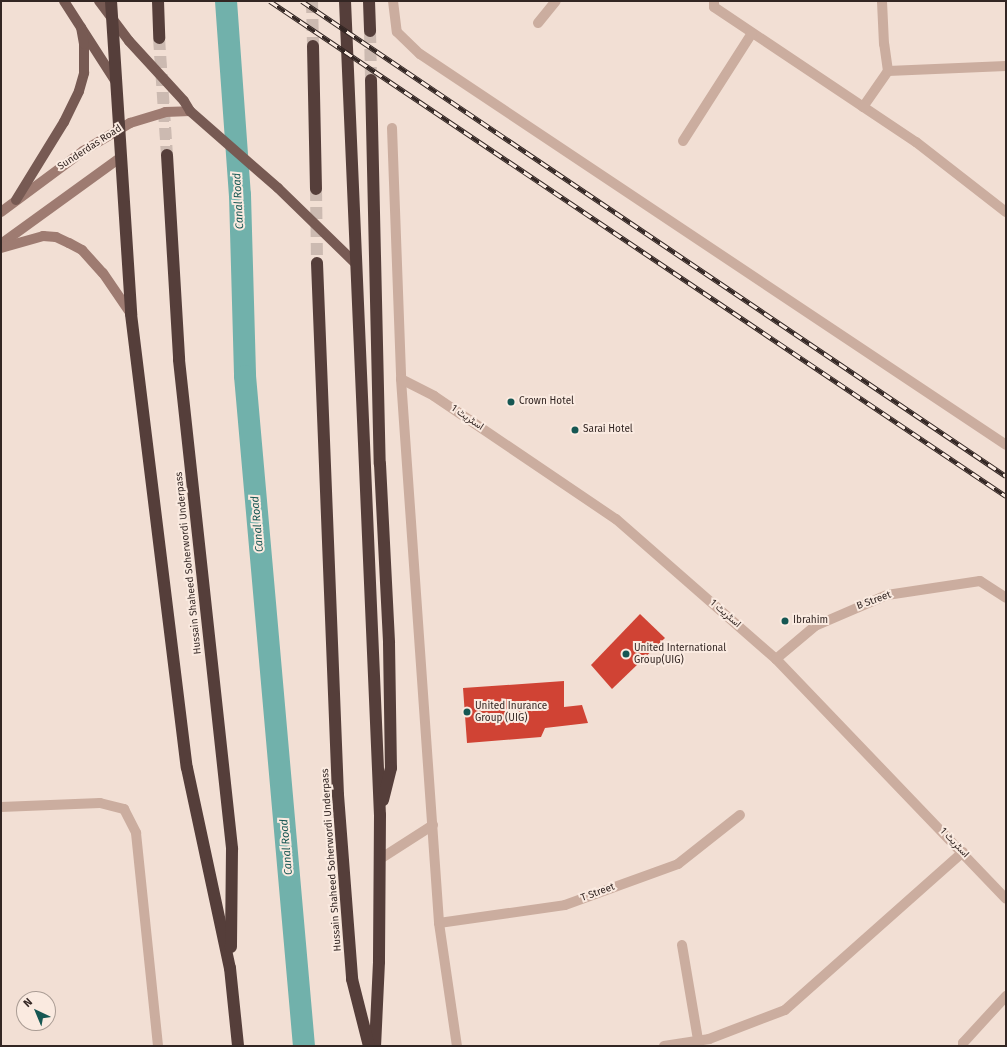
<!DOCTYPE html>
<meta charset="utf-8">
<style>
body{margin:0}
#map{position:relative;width:1007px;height:1047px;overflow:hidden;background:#f2dfd4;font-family:"Fira Sans",Vazirmatn,sans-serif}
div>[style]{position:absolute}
.canal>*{height:22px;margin:-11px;padding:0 11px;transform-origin:11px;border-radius:11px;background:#71b1ab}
.building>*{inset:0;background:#d04334}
.highway-tunnel>*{height:12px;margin-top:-6px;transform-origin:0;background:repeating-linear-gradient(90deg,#ccbab1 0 12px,transparent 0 18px)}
.street>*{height:10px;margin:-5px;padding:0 5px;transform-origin:5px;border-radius:5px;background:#cbad9f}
.secondary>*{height:10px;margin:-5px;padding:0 5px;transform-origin:5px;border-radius:5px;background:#9e7b71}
.primary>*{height:10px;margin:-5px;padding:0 5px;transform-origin:5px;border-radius:5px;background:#775a53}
.highway>*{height:12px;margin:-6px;padding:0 6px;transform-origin:6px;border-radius:6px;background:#553e3a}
.rail>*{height:4.5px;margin-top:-2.25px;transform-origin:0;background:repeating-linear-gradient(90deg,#faeae0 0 9px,#332623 0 18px);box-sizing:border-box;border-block:1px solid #332623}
.dots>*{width:11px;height:11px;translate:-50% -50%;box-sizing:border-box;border:2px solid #faeae0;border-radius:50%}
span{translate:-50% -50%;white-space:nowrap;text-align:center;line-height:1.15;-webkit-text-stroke:4px #faeae0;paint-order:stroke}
.street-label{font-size:10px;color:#332623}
.poi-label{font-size:10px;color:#332623}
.left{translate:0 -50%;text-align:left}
.water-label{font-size:11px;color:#165753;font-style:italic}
.frame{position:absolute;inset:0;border:2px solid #332623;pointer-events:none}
.north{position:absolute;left:16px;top:991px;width:40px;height:40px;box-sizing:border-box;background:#faeae0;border:1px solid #aa9c94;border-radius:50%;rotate:316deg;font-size:11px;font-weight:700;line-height:16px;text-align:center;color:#332623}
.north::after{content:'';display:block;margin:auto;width:14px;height:18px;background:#165753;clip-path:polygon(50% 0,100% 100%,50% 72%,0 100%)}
</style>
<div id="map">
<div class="canal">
<div style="left:226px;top:1px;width:195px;rotate:85.9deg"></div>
<div style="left:240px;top:195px;width:181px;rotate:88.4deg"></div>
<div style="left:245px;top:376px;width:673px;rotate:84.97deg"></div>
</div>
<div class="building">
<div style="clip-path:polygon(640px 614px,665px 638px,612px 689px,591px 665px)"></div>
<div style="clip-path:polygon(564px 681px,564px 707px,582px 705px,588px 723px,545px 728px,541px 737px,467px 743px,463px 688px)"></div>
</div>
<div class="highway-tunnel">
<div style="left:312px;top:1px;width:45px;rotate:88.7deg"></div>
<div style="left:370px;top:31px;width:49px;rotate:88.8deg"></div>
<div style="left:159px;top:38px;width:117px;rotate:86.1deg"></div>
<div style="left:316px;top:189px;width:74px;rotate:89.2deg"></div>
</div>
<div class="street">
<div style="left:393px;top:1px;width:31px;rotate:83deg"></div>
<div style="left:397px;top:32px;width:32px;rotate:44deg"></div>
<div style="left:420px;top:54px;width:704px;rotate:33.71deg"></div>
<div style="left:714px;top:1px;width:6px;rotate:90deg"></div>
<div style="left:714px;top:7px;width:243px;rotate:33.8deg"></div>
<div style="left:916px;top:142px;width:114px;rotate:37.9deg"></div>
<div style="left:538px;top:23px;width:28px;rotate:-51deg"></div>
<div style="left:888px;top:71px;width:118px;rotate:-2.4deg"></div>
<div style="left:863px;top:107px;width:44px;rotate:-55.2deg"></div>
<div style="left:888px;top:71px;width:27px;rotate:-98deg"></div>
<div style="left:884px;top:44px;width:43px;rotate:-92.7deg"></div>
<div style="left:392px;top:128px;width:251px;rotate:87.9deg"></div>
<div style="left:401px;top:379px;width:545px;rotate:86deg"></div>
<div style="left:439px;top:923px;width:124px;rotate:81.7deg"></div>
<div style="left:683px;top:141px;width:128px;rotate:-57.4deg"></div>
<div style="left:401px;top:379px;width:37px;rotate:27deg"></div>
<div style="left:434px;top:396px;width:220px;rotate:34.1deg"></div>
<div style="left:616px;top:519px;width:213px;rotate:41.2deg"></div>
<div style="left:776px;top:659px;width:332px;rotate:46.2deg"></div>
<div style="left:776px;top:659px;width:51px;rotate:-40.2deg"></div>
<div style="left:815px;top:626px;width:78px;rotate:-23.3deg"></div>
<div style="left:887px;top:595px;width:94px;rotate:-8.6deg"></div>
<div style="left:980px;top:581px;width:31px;rotate:33deg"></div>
<div style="left:1px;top:807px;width:99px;rotate:-2.3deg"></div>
<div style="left:100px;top:803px;width:25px;rotate:14deg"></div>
<div style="left:124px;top:809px;width:27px;rotate:63deg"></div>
<div style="left:136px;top:833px;width:214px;rotate:84.1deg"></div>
<div style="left:380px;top:859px;width:63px;rotate:-32.7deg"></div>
<div style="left:439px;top:923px;width:127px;rotate:-8.1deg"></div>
<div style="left:565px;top:905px;width:120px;rotate:-19.9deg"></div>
<div style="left:678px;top:864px;width:79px;rotate:-38.3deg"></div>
<div style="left:682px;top:945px;width:102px;rotate:80.4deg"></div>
<div style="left:664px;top:1046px;width:46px;rotate:-8.8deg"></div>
<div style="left:709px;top:1039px;width:81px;rotate:-20.9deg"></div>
<div style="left:785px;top:1010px;width:238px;rotate:-41.6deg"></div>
<div style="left:963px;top:1046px;width:3px;rotate:-90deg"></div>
<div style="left:963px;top:1043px;width:64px;rotate:-47.5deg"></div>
</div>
<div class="secondary">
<div style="left:1px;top:212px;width:102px;rotate:-36.6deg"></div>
<div style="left:83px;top:151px;width:55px;rotate:-30.8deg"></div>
<div style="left:130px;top:123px;width:37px;rotate:-17deg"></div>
<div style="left:165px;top:112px;width:25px;rotate:-2deg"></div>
<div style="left:1px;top:244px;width:147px;rotate:-35.9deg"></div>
<div style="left:1px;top:248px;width:44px;rotate:-15.9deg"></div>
<div style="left:43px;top:236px;width:13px;rotate:4deg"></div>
<div style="left:56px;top:237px;width:14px;rotate:25deg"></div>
<div style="left:69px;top:243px;width:15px;rotate:28deg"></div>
<div style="left:82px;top:250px;width:31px;rotate:48deg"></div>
<div style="left:103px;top:273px;width:50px;rotate:55.7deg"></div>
</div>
<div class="primary">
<div style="left:64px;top:1px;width:96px;rotate:57.3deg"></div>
<div style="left:99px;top:1px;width:50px;rotate:53.1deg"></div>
<div style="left:129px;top:41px;width:81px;rotate:47.5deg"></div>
<div style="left:184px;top:101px;width:12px;rotate:59deg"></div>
<div style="left:190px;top:111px;width:117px;rotate:41.2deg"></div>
<div style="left:278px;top:188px;width:107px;rotate:44.2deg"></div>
<div style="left:16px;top:200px;width:92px;rotate:-58.4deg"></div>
<div style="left:64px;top:122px;width:34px;rotate:-64deg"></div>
<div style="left:79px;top:91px;width:19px;rotate:-74deg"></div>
<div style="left:84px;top:73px;width:29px;rotate:-90deg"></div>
<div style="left:84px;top:44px;width:17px;rotate:-100deg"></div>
</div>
<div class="highway">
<div style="left:111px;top:1px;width:314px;rotate:86.3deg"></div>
<div style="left:131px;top:314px;width:457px;rotate:83deg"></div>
<div style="left:187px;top:768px;width:205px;rotate:77.9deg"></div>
<div style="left:230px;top:968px;width:78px;rotate:84.1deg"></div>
<div style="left:158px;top:1px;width:37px;rotate:88deg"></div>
<div style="left:345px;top:1px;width:815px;rotate:87.54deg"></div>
<div style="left:380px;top:815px;width:147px;rotate:90.4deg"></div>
<div style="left:379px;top:962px;width:84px;rotate:92.7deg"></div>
<div style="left:369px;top:1px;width:30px;rotate:88deg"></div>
<div style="left:313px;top:46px;width:143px;rotate:88.8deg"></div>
<div style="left:371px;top:80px;width:384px;rotate:88.7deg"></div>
<div style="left:380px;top:464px;width:179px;rotate:87.1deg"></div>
<div style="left:389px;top:643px;width:125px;rotate:89.1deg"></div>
<div style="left:391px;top:768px;width:33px;rotate:104deg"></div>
<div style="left:167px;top:155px;width:205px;rotate:86.6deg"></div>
<div style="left:179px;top:360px;width:492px;rotate:83.8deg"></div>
<div style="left:232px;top:849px;width:98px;rotate:90.6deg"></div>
<div style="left:317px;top:263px;width:532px;rotate:87.74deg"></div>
<div style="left:338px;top:795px;width:185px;rotate:85.6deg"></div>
<div style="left:352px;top:979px;width:69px;rotate:75.8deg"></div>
</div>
<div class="rail">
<div style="left:270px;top:1px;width:887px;rotate:33.92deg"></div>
<div style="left:302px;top:1px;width:849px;rotate:34.01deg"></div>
</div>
<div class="dots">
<div style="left:511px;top:402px;background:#165753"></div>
<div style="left:575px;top:430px;background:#165753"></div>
<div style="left:785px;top:621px;background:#165753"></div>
<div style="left:626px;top:654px;background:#165753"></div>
<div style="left:467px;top:712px;background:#165753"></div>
</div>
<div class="street-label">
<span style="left:90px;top:148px;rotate:-33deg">Sunderdas Road</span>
<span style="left:467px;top:418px;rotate:34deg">اسٹریٹ 1</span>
<span style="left:189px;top:563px;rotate:-96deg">Hussain Shaheed Soherwordi Underpass</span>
<span style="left:874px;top:601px;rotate:-20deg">B Street</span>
<span style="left:725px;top:614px;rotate:41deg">اسٹریٹ 1</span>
<span style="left:954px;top:843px;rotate:46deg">اسٹریٹ 1</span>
<span style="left:332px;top:860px;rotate:-94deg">Hussain Shaheed Soherwordi Underpass</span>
<span style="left:598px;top:893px;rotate:-20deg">T Street</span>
</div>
<div class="poi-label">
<span class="left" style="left:519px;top:402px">Crown Hotel</span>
<span class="left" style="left:583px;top:430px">Sarai Hotel</span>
<span class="left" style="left:793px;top:621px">Ibrahim</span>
<span class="left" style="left:634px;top:654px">United International<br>Group(UIG)</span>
<span class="left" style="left:475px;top:712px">United Inurance<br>Group (UIG)</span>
</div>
<div class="water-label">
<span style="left:239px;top:201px;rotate:-93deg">Canal Road</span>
<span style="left:258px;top:524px;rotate:-95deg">Canal Road</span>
<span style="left:287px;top:847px;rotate:-95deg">Canal Road</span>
</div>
<div class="frame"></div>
<div class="north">N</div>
</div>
